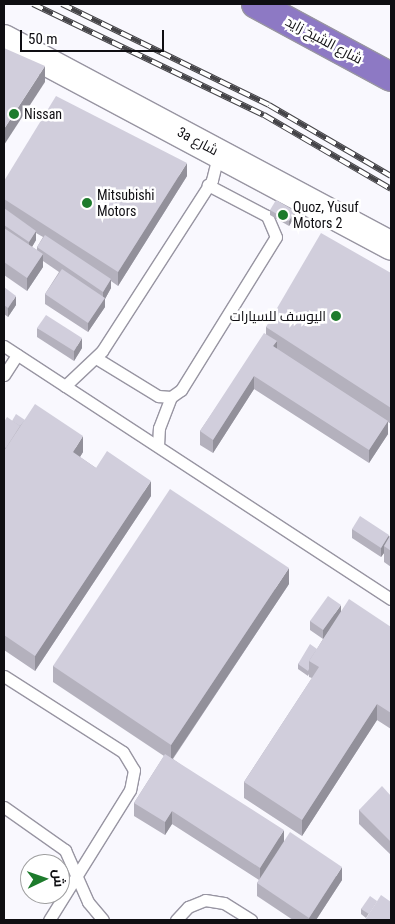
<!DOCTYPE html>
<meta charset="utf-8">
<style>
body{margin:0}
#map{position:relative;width:395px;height:924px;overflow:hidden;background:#f9f8fe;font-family:"Roboto Condensed",Cairo,sans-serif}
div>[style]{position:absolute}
.roads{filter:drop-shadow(1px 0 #9895a2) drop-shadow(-1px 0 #9895a2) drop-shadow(0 1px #9895a2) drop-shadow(0 -1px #9895a2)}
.lane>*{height:11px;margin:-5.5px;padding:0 5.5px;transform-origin:5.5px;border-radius:5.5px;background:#fff}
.secondary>*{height:28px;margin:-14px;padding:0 14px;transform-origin:14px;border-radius:14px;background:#fff}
.highway>*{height:28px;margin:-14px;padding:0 14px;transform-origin:14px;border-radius:14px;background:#8d79c4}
.rail>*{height:5.5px;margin-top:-2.75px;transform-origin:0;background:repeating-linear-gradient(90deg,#fff 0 11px,#454448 0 22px);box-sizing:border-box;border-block:1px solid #454448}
.wall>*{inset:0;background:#b4b1bd}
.shaded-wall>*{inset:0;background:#92909a}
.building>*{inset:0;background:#d1cedc}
.dots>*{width:14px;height:14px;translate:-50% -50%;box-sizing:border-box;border:2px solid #fff;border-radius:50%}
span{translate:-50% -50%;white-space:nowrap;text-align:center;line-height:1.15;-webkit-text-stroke:5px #fff;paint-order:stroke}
.street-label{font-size:14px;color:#0f0e12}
.poi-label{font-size:14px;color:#0f0e12}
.left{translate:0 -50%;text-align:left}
.right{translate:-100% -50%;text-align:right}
.frame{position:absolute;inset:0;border:5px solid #0f0e12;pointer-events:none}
.north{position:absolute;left:20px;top:854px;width:50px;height:50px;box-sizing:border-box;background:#fff;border:1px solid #9f9fa0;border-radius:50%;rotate:87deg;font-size:14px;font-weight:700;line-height:20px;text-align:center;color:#0f0e12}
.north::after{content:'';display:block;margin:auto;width:18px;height:22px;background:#1d7b2c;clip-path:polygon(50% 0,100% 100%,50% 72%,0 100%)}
.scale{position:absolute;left:20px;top:30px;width:144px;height:22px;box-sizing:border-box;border:2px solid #0f0e12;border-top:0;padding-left:6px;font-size:15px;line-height:18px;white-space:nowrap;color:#0f0e12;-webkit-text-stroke:4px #fff;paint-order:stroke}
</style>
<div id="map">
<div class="roads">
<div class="lane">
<div style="left:4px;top:346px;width:462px;rotate:33.2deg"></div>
<div style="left:96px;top:358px;width:73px;rotate:31.5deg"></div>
<div style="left:158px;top:396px;width:13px;rotate:4deg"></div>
<div style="left:171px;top:397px;width:12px;rotate:-35deg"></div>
<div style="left:181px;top:390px;width:180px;rotate:-58.2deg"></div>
<div style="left:276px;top:237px;width:23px;rotate:-113deg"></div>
<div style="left:267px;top:216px;width:67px;rotate:-152.3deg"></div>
<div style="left:4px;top:375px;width:24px;rotate:-57deg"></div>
<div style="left:65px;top:386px;width:51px;rotate:-43.4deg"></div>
<div style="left:102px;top:351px;width:203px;rotate:-57.2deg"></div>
<div style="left:212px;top:180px;width:16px;rotate:-76deg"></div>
<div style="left:216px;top:164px;width:9px;rotate:-108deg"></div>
<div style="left:158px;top:446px;width:18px;rotate:-87deg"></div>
<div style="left:159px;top:428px;width:33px;rotate:-69deg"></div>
<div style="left:4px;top:676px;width:141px;rotate:32.6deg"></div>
<div style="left:123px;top:752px;width:21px;rotate:59deg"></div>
<div style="left:134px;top:770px;width:20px;rotate:101deg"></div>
<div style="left:130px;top:790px;width:153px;rotate:121.9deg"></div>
<div style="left:4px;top:807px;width:75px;rotate:35.2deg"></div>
<div style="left:65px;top:850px;width:57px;rotate:66.1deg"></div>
<div style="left:88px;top:902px;width:23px;rotate:50deg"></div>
<div style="left:176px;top:920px;width:18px;rotate:-47deg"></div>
<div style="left:188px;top:907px;width:18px;rotate:-22deg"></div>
<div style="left:205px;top:900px;width:19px;rotate:9deg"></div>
<div style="left:224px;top:903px;width:32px;rotate:32deg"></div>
</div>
<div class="secondary">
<div style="left:4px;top:39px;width:439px;rotate:28.1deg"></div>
</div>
<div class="highway">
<div style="left:256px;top:4px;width:153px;rotate:28.4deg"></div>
</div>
</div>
<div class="rail">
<div style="left:33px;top:4px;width:256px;rotate:25.7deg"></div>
<div style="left:264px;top:115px;width:147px;rotate:30.2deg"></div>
<div style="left:62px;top:4px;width:230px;rotate:26deg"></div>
<div style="left:269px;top:105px;width:141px;rotate:30.2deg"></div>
</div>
<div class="wall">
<div style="clip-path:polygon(evenodd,187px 176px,118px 286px,111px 281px,111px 288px,105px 299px,105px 307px,88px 332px,45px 304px,45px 294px,59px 272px,43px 261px,43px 267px,27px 291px,4px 275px,4px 181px,187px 176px,36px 233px,43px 237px,37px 247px,37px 250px,32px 247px,36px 240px,36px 233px)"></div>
<div style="clip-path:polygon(270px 210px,295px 216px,289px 226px,270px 215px)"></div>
<div style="clip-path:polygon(391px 273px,391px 424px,388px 422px,388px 434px,369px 463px,254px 389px,213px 453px,200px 445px,200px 431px,266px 334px,266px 327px)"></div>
<div style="clip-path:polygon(4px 287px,16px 305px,8px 317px,4px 314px)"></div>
<div style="clip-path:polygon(37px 328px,82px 348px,74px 361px,37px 337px)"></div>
<div style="clip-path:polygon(25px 420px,83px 452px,80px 457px,96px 468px,151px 496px,35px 671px,4px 650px,4px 422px)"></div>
<div style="clip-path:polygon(352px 529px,389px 537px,391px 534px,391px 567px,384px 562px,384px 553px,381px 557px,352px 538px)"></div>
<div style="clip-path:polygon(289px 584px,173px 759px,284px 841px,342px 880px,316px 920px,293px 920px,257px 896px,257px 883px,259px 880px,172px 824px,165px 835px,134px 816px,134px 803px,164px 756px,53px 682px,53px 666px)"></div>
<div style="clip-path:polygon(341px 612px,391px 627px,391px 729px,377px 720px,302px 836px,244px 798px,244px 782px,312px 678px,309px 677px,309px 674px,308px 676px,298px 669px,298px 664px,317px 649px,323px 639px,310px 630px,310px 621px)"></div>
<div style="clip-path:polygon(391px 796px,391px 855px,359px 824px,359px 810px)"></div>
<div style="clip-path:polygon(377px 901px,366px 918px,361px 914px,361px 909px)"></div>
</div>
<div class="shaded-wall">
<div style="clip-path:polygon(45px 66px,45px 82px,4px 145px,4px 129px)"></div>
<div style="clip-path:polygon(187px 163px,187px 176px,118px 286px,118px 272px)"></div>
<div style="clip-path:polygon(295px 211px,295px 216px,289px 226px,289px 221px)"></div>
<div style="clip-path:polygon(36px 231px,36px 240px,29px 252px,29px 242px)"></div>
<div style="clip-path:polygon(43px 254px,43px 267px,27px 291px,27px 278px)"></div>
<div style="clip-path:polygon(111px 279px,111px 288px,105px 299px,105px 307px,88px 332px,88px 323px,103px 300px,103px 292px)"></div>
<div style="clip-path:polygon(16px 296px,16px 305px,8px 317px,8px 308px)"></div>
<div style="clip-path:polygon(82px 338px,82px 348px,74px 361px,74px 351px)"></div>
<div style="clip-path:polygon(277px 341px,277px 354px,273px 346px)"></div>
<div style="clip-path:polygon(254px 376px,254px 389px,213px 453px,213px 440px)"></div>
<div style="clip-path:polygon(388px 421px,388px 434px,369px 463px,369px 450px)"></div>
<div style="clip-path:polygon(83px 436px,83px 452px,73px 468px,73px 452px)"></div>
<div style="clip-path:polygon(151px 481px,151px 496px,35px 671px,35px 656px)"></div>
<div style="clip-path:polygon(389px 535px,389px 545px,384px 546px,384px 553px,381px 557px,381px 548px)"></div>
<div style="clip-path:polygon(289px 568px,289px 584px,171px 761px,171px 745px)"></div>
<div style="clip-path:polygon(341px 605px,341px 614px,323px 639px,323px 630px)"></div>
<div style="clip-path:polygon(377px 704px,377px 720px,302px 836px,302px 820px)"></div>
<div style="clip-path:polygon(172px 811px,172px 824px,165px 835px,165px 822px)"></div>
<div style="clip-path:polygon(284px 830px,284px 844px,260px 881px,260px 868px)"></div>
<div style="clip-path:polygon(342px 867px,342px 880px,316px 920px,309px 920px,309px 918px)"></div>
</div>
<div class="building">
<div style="clip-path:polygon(4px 48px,45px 66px,4px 129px)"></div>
<div style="clip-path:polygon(56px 96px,187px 163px,118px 272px,4px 199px,4px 181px)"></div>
<div style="clip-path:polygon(276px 200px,295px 211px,289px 221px,270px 210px)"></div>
<div style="clip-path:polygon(4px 208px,36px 231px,29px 242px,4px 225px)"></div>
<div style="clip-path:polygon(4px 228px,43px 254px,27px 278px,4px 262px)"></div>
<div style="clip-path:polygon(321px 233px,391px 273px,391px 408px,266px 327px)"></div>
<div style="clip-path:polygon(45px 235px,111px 279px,103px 292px,37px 247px)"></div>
<div style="clip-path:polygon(62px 269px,105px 298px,88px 323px,45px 294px)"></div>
<div style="clip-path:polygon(4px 287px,16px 296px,8px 308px,4px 305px)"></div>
<div style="clip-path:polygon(46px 315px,82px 338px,74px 351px,37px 328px)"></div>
<div style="clip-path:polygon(264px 333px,277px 341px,273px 346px,388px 421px,369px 450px,254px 376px,213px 440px,200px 431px)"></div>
<div style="clip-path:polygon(35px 404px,83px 436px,73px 452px,96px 468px,107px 451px,151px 481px,35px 656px,4px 635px,4px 451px)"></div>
<div style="clip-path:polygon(16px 414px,25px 420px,20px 426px,12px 421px)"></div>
<div style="clip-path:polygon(7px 417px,20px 426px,6px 448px,4px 447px,4px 422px)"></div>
<div style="clip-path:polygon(170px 489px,289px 568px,171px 745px,53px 666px)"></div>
<div style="clip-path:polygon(360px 516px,389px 535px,381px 548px,352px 529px)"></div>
<div style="clip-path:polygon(391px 534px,391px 551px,384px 546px)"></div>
<div style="clip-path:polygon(328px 596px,341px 605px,323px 630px,310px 621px)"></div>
<div style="clip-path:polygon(349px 599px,391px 627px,391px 713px,377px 704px,302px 820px,244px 782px,319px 667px,309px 661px)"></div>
<div style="clip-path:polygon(310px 644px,317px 649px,309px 661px,309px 669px,308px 671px,298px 664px)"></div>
<div style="clip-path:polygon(165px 754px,284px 830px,260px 868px,172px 811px,165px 822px,134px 803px)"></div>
<div style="clip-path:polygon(382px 786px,391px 796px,391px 842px,359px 810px)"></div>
<div style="clip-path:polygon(290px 832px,342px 867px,309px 918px,257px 883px)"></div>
<div style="clip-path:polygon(381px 895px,391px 902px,391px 920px,365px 920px)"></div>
<div style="clip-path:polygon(370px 896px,377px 901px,369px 914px,361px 909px)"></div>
</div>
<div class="dots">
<div style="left:14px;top:114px;background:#1d7b2c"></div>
<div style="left:87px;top:203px;background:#1d7b2c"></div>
<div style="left:283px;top:215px;background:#1d7b2c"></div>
<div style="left:336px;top:316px;background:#1d7b2c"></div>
</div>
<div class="street-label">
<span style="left:324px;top:40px;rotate:28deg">شارع الشيخ زايد</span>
<span style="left:198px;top:141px;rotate:28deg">3a شارع</span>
</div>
<div class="poi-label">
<span class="left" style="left:24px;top:114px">Nissan</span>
<span class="left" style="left:97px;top:203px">Mitsubishi<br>Motors</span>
<span class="left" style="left:293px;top:215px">Quoz, Yusuf<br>Motors 2</span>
<span class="right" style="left:326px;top:316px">اليوسف للسيارات</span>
</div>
<div class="frame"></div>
<div class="north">ش</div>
<div class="scale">50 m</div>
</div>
